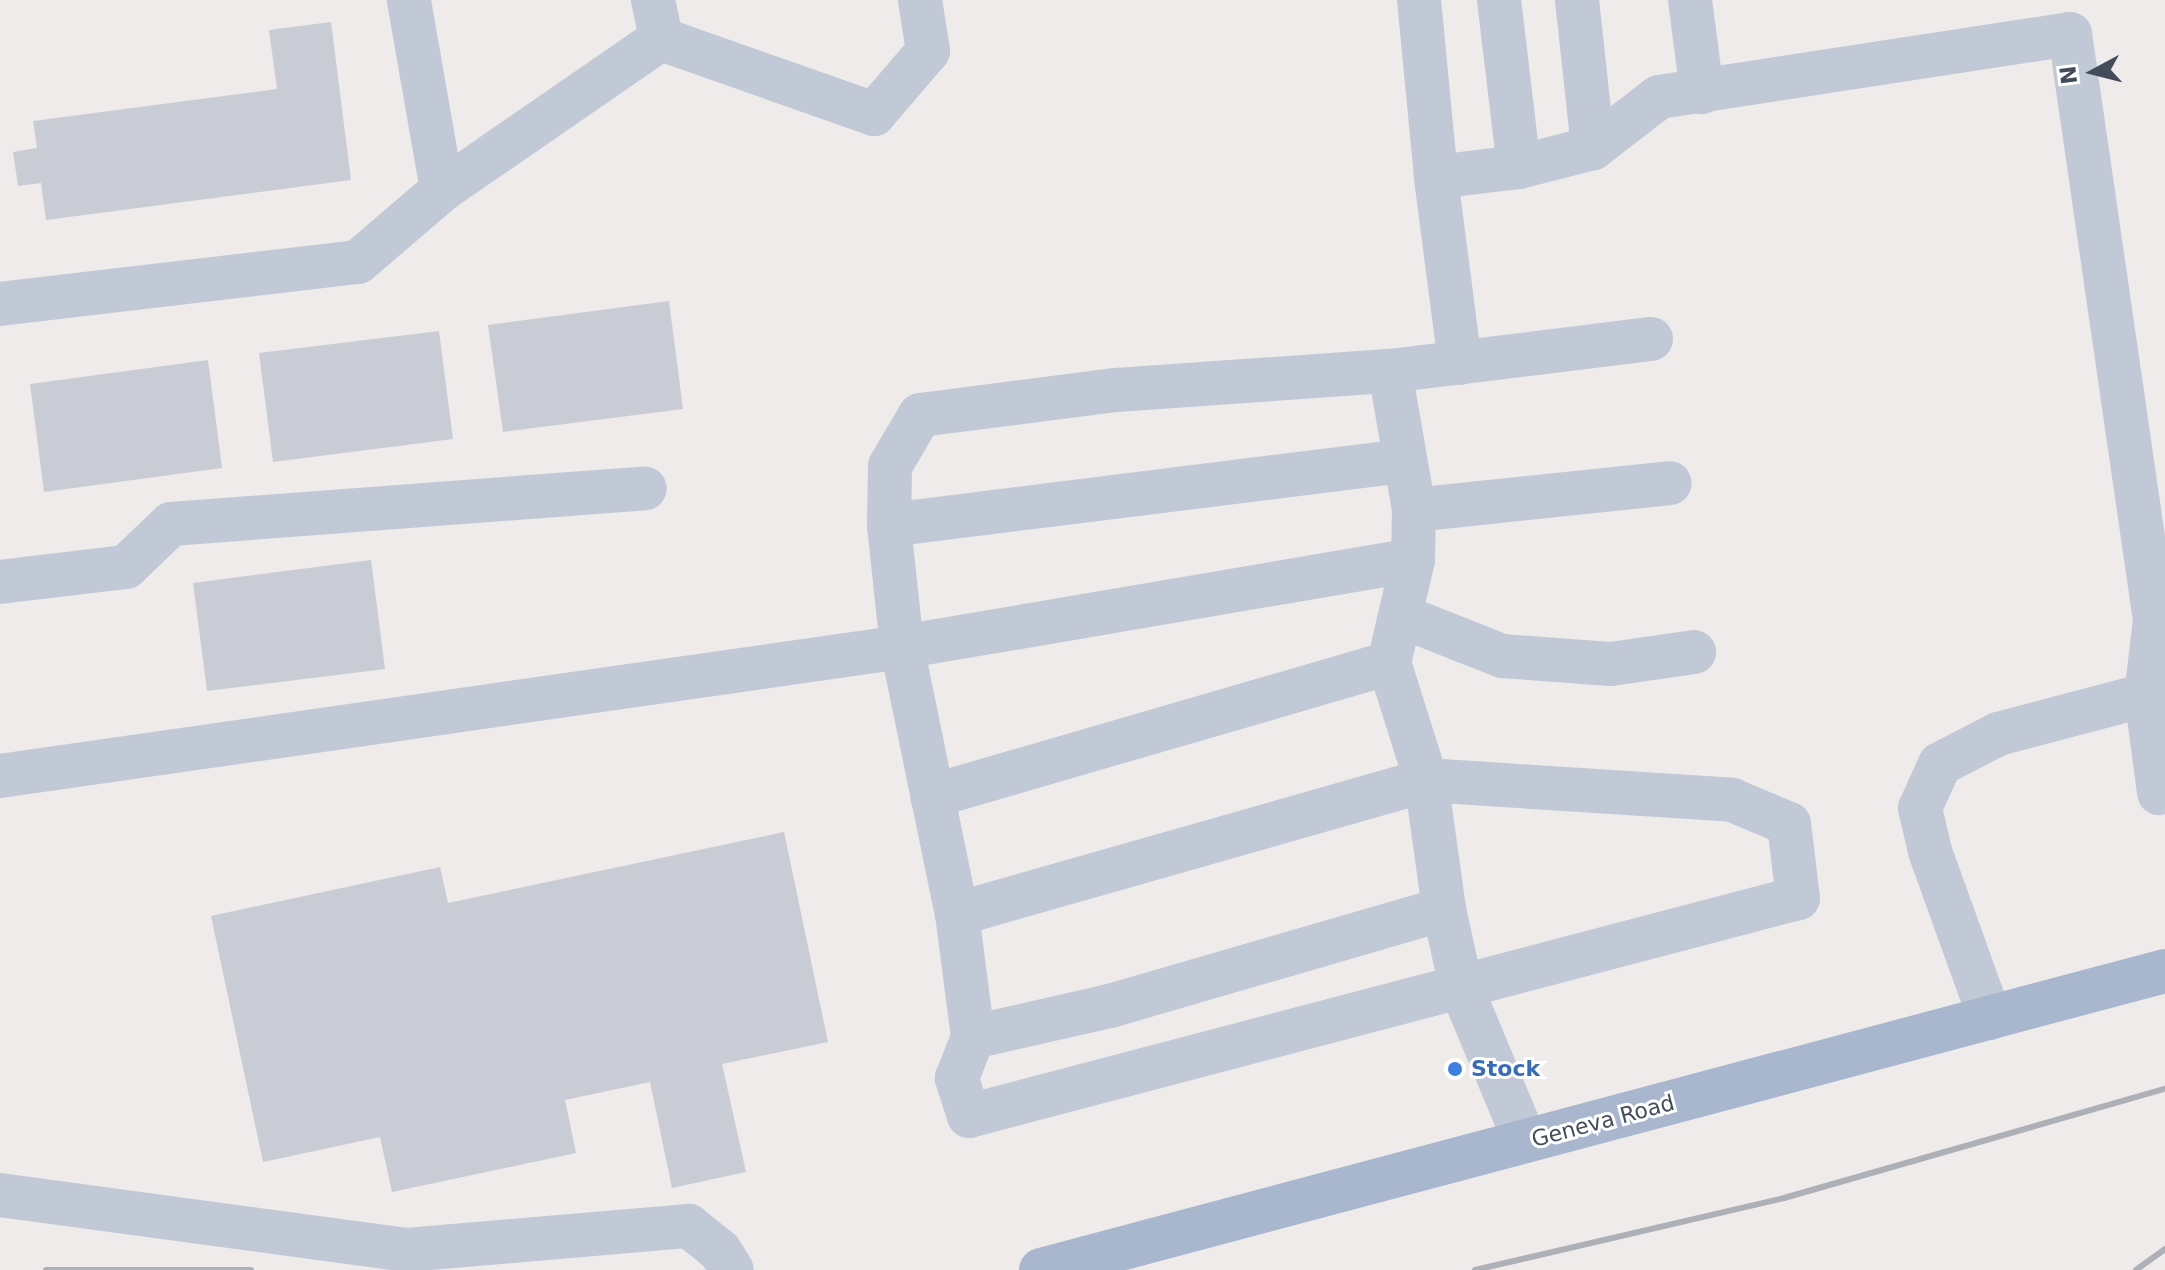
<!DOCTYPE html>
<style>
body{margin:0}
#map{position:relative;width:2165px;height:1270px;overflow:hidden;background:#efebeb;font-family:"DejaVu Sans",sans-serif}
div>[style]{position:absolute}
.building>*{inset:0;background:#c9ccd4}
.minor>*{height:44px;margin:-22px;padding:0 22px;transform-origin:22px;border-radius:22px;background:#c0c9d5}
.major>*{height:44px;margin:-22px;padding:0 22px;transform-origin:22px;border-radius:22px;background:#a8b7ce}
.rail>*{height:6px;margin:-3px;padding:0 3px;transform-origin:3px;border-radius:3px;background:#adb0b7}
.dots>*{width:22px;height:22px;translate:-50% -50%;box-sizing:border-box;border:4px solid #fff;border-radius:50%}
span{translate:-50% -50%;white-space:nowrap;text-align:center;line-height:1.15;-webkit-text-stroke:6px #fff;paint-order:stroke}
.shop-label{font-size:22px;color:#366cbe;font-weight:700}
.left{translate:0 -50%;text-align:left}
.street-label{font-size:22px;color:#424c5a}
.north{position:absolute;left:2053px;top:32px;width:80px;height:80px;-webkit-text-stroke:6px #fff;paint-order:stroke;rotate:263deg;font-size:22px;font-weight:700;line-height:32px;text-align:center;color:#424c5a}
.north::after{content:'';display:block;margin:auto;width:28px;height:36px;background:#424c5a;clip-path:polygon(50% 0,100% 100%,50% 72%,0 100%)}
</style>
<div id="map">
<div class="building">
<div style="clip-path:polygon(331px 22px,351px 180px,46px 220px,41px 183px,18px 186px,13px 152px,37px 148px,33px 121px,277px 89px,269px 30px)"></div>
<div style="clip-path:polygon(669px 301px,683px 409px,503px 432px,488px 325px)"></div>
<div style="clip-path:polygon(439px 331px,453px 439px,273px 462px,259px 353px)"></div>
<div style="clip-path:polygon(208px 360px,222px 468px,44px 492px,30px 384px)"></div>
<div style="clip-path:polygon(371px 560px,385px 669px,207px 691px,193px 583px)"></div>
<div style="clip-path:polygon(784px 832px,828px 1042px,722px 1064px,746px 1172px,672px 1188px,650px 1082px,565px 1100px,576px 1153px,392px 1192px,380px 1137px,263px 1162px,211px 916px,440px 867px,448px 903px)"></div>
</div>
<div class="minor">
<div style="left:653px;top:0;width:40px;rotate:78deg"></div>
<div style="left:661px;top:39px;width:226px;rotate:19.4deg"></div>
<div style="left:874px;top:114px;width:83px;rotate:-49.4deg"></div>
<div style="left:928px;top:51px;width:52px;rotate:-98.9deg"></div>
<div style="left:1419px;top:0;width:178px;rotate:84.5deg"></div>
<div style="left:1499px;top:0;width:168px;rotate:83.2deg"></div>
<div style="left:1577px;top:0;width:149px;rotate:83.8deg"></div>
<div style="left:1690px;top:0;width:93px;rotate:82.6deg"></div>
<div style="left:442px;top:190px;width:266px;rotate:-34.6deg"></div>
<div style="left:0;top:304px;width:360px;rotate:-6.7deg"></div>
<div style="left:358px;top:262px;width:111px;rotate:-40.6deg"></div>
<div style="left:442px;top:190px;width:193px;rotate:-99.9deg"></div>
<div style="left:1460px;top:363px;width:188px;rotate:-97.4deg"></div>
<div style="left:1436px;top:177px;width:84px;rotate:-6.9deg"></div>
<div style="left:1519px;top:167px;width:76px;rotate:-14.4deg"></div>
<div style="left:1593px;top:148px;width:83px;rotate:-37.7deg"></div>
<div style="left:1659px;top:97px;width:416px;rotate:-8.7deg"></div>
<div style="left:2070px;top:34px;width:592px;rotate:81.75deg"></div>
<div style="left:2155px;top:620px;width:76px;rotate:96.8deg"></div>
<div style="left:2146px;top:695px;width:99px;rotate:82.4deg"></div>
<div style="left:1414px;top:510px;width:257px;rotate:-6deg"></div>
<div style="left:889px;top:525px;width:59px;rotate:-89deg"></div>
<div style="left:890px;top:466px;width:59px;rotate:-59.5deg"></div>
<div style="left:920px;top:415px;width:198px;rotate:-7.3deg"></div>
<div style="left:1116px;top:390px;width:275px;rotate:-4deg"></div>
<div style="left:1413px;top:560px;width:518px;rotate:170.34deg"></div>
<div style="left:902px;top:647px;width:273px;rotate:78.4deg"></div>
<div style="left:957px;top:914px;width:124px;rotate:82.6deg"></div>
<div style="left:973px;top:1037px;width:140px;rotate:-12.8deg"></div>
<div style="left:1110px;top:1006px;width:348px;rotate:-16.2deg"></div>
<div style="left:1444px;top:909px;width:80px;rotate:77.7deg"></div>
<div style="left:1461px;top:987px;width:167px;rotate:67.4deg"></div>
<div style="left:0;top:582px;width:127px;rotate:-6.8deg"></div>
<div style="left:126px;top:567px;width:62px;rotate:-43.7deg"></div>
<div style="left:171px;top:524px;width:475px;rotate:-4.3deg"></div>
<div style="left:1401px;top:616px;width:109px;rotate:21.6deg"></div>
<div style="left:1502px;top:656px;width:109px;rotate:4.2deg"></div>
<div style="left:1611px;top:664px;width:84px;rotate:-8.2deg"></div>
<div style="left:0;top:776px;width:911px;rotate:-8.14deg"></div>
<div style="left:902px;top:647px;width:123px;rotate:-96.1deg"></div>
<div style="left:889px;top:525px;width:518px;rotate:-7.1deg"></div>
<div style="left:932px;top:796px;width:476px;rotate:-16.2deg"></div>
<div style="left:1444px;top:909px;width:130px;rotate:-97.9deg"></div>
<div style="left:1426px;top:780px;width:123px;rotate:-107.5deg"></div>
<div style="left:1389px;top:663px;width:106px;rotate:-76.9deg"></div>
<div style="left:1413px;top:560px;width:50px;rotate:-88.9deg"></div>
<div style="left:1414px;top:510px;width:141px;rotate:-99.8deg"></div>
<div style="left:1390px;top:371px;width:263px;rotate:-7deg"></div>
<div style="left:957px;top:914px;width:488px;rotate:-15.9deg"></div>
<div style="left:1426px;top:780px;width:307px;rotate:3.7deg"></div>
<div style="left:1732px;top:800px;width:62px;rotate:22.8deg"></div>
<div style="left:1789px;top:824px;width:75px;rotate:83.1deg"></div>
<div style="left:1798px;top:898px;width:857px;rotate:165.27deg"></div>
<div style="left:969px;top:1116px;width:40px;rotate:-108deg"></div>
<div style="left:957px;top:1078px;width:44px;rotate:-68.7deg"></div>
<div style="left:1990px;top:1018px;width:177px;rotate:-109.8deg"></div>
<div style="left:1930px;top:851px;width:44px;rotate:-103.1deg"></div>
<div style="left:1920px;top:808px;width:48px;rotate:-65.6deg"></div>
<div style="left:1940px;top:764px;width:65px;rotate:-27.3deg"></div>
<div style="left:1998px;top:734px;width:153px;rotate:-14.8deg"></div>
<div style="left:0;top:1195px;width:411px;rotate:7.7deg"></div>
<div style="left:407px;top:1250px;width:283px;rotate:-4.9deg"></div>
<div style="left:689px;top:1226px;width:40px;rotate:39deg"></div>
<div style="left:720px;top:1251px;width:22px;rotate:58deg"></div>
</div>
<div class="major">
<div style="left:1041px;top:1270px;width:1163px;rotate:-14.9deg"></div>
</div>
<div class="rail">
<div style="left:46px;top:1270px;width:205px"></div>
<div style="left:1475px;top:1270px;width:317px;rotate:-13.1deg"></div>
<div style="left:1784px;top:1198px;width:396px;rotate:-16deg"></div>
<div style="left:2136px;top:1270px;width:36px;rotate:-36deg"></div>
</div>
<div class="dots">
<div style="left:1455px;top:1069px;background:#3f7fe0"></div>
</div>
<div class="shop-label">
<span class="left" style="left:1471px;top:1069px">Stock</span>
</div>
<div class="street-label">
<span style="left:1603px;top:1121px;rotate:-15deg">Geneva Road</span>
</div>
<div class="north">N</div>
</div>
